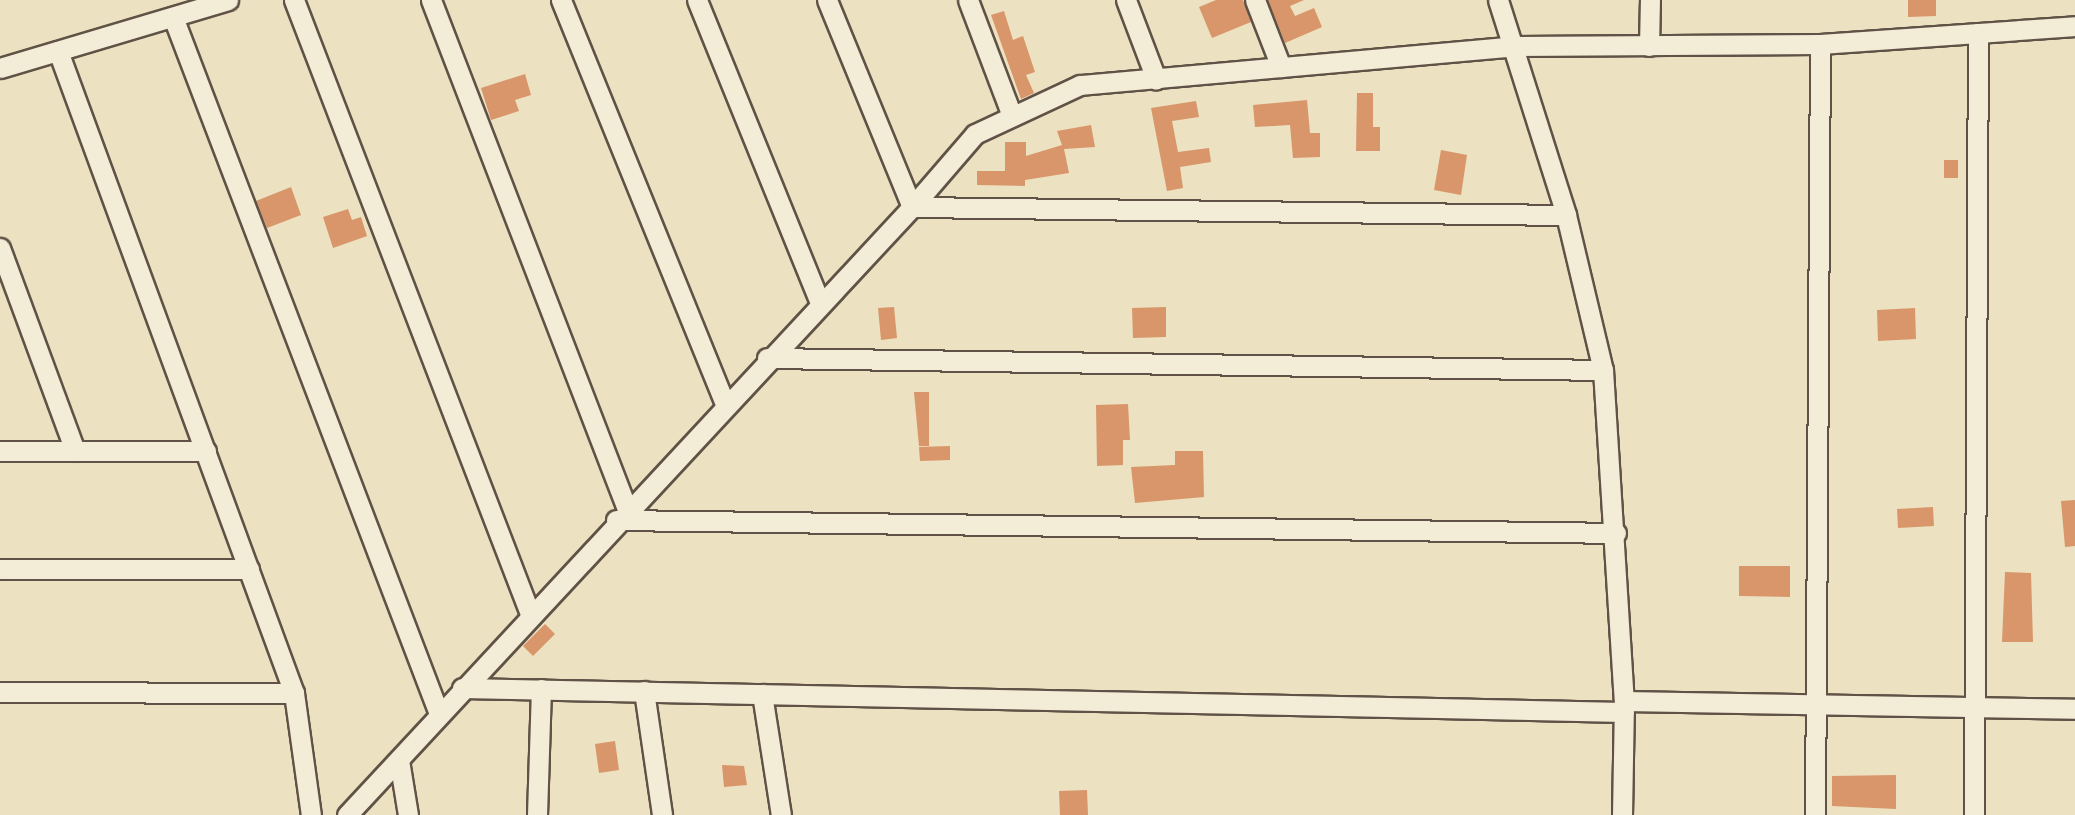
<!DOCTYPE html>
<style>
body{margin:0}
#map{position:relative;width:2075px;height:815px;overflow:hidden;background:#ece1c0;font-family:"Libre Bodoni",serif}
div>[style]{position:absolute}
.building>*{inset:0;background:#d8966a}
.roads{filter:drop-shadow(2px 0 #605246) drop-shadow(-2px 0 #605246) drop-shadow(0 2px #605246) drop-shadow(0 -2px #605246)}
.minor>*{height:19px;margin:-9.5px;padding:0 9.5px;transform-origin:9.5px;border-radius:9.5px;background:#f3ecd6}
span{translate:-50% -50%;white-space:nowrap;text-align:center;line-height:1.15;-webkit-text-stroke:6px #f3ecd6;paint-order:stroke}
</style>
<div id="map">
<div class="building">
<div style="clip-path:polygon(1216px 0,1243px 0,1251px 22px,1212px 38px,1199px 7px)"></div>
<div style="clip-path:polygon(1268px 0,1304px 0,1290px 6px,1295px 16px,1314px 8px,1322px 27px,1285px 43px)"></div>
<div style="clip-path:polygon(1908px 0,1936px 0,1936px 16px,1908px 17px)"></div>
<div style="clip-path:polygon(1004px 11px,1013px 40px,1023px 36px,1035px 72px,1026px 75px,1034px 93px,1021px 99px,991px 15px)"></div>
<div style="clip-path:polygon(525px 74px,531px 95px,515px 100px,519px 111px,491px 120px,481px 88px)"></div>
<div style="clip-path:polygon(1357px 93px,1373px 93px,1373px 127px,1380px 127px,1380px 151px,1356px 151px)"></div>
<div style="clip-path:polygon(1307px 100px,1310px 133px,1320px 133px,1320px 157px,1293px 158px,1290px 125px,1255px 127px,1253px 105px)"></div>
<div style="clip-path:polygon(1196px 101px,1199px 117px,1172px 121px,1178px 152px,1209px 148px,1211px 162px,1180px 167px,1183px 188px,1167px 191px,1151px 108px)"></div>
<div style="clip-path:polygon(1091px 125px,1095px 147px,1064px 149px,1069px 173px,1025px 180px,1025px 186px,977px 185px,977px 171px,1005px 171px,1005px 142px,1026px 142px,1026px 156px,1062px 145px,1057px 131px)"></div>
<div style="clip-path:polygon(1441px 150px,1467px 155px,1461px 195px,1434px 190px)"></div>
<div style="clip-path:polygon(1944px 160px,1958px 160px,1958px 178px,1944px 178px)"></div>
<div style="clip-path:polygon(291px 187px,301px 215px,267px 228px,256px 201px)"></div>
<div style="clip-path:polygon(348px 209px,352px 220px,361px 217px,367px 236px,333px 248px,323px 217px)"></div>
<div style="clip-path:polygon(894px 307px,897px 338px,881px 340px,878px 308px)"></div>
<div style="clip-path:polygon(1166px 307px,1166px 337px,1133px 338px,1132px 308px)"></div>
<div style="clip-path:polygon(1915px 308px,1916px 339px,1878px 341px,1877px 310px)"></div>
<div style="clip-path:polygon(914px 392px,929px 392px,929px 446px,919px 446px)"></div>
<div style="clip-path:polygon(1128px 404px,1130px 440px,1123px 440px,1123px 465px,1097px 466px,1096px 405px)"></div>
<div style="clip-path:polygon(950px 446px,950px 460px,920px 461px,919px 447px)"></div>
<div style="clip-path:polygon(1175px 451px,1203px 451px,1204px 497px,1135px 503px,1131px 467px,1175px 465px)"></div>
<div style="clip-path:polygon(2075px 500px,2075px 546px,2065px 547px,2061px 501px)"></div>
<div style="clip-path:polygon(1933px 507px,1934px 526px,1898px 528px,1897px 509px)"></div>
<div style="clip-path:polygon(1739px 566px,1790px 566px,1790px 597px,1739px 596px)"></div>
<div style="clip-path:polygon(2005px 572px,2031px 573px,2033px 642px,2002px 642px)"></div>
<div style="clip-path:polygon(545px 624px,555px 634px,533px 656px,523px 646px)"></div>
<div style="clip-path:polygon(615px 741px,619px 770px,599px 773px,595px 744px)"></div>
<div style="clip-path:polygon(722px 765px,744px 766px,747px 785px,724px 787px)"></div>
<div style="clip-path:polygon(1896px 775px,1896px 809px,1832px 806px,1832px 776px)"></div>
<div style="clip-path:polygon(1087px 790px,1088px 815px,1060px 815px,1059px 791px)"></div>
</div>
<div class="roads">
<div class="minor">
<div style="left:294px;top:0;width:658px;rotate:68.97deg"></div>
<div style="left:431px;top:0;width:545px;rotate:68.94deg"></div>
<div style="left:561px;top:0;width:436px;rotate:67.9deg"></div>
<div style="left:697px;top:0;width:327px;rotate:67.9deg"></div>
<div style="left:827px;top:0;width:224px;rotate:67.7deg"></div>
<div style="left:912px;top:207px;width:654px;rotate:0.7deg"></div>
<div style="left:968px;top:0;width:124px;rotate:69.2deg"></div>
<div style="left:1126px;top:0;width:85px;rotate:69.2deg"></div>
<div style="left:1255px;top:0;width:72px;rotate:68.8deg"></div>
<div style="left:1498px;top:0;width:225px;rotate:72.4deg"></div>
<div style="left:1566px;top:215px;width:159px;rotate:76.6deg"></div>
<div style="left:1603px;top:370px;width:332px;rotate:86.4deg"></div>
<div style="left:1624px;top:701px;width:114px;rotate:91deg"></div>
<div style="left:173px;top:17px;width:746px;rotate:69.11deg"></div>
<div style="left:1649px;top:46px;width:46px;rotate:-88.8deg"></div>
<div style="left:58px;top:51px;width:684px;rotate:69.82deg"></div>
<div style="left:294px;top:693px;width:123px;rotate:82.1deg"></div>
<div style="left:0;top:68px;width:238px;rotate:-16.6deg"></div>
<div style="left:0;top:248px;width:216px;rotate:69.7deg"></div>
<div style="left:767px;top:358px;width:836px;rotate:0.82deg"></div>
<div style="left:0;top:451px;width:206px"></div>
<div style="left:616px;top:520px;width:1000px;rotate:0.74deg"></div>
<div style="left:0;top:569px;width:249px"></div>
<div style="left:462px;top:688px;width:1162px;rotate:1.18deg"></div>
<div style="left:644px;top:691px;width:125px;rotate:81.7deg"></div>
<div style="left:0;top:692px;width:294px;rotate:0.2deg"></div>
<div style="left:762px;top:694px;width:122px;rotate:81.1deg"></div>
<div style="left:1624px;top:701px;width:451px;rotate:1deg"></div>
<div style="left:399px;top:760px;width:56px;rotate:80.7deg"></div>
<div style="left:347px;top:815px;width:830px;rotate:-47.1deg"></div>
<div style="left:912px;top:207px;width:96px;rotate:-49.2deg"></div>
<div style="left:975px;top:134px;width:116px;rotate:-25deg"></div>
<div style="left:1080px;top:85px;width:438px;rotate:-5.1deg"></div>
<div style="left:1516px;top:46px;width:304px;rotate:-0.4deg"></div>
<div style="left:1820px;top:44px;width:256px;rotate:-4deg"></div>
<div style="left:537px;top:815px;width:126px;rotate:-88.2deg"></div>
<div style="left:1815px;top:815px;width:771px;rotate:-89.63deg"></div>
<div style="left:1974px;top:815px;width:782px;rotate:-89.71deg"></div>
</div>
</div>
</div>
